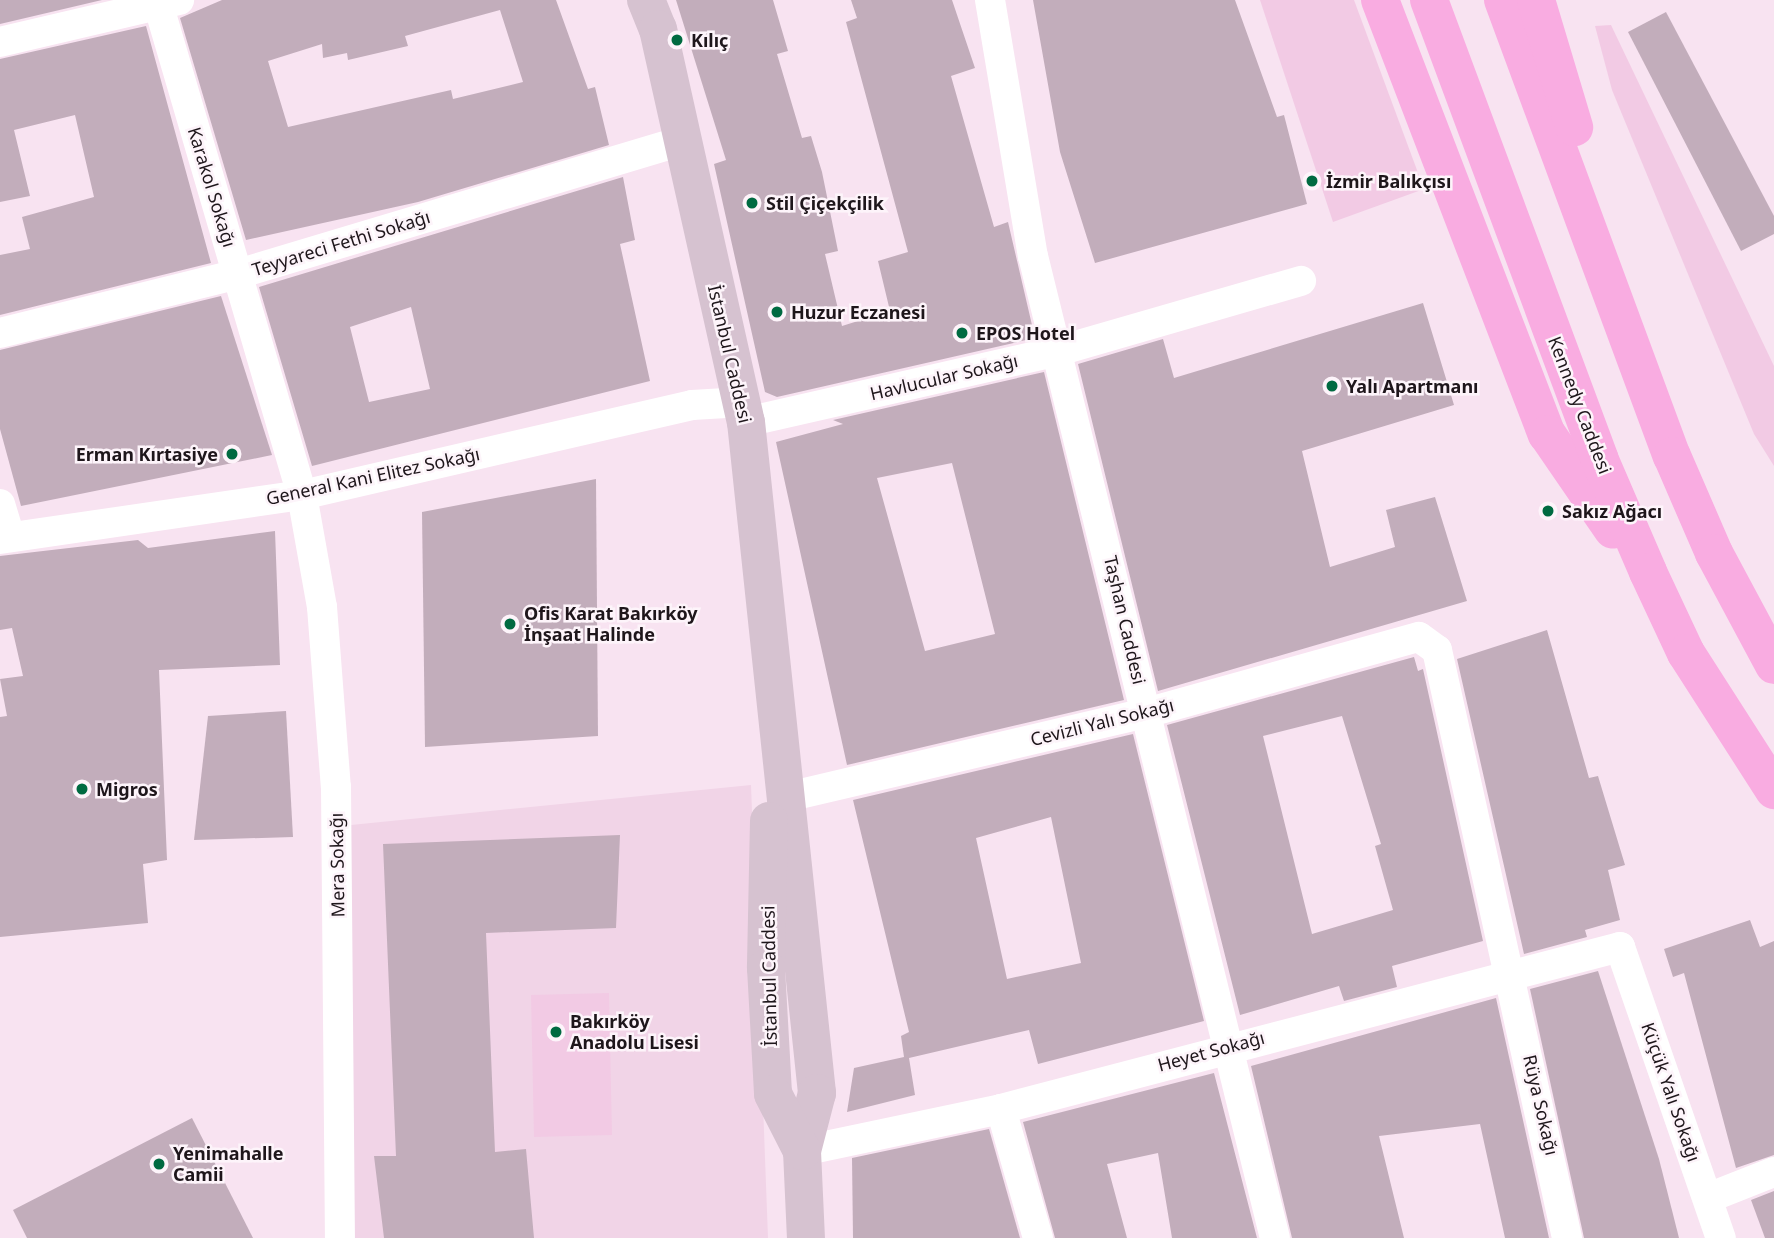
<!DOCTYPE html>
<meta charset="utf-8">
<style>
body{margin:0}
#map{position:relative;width:1774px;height:1238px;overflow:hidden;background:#f8e3f1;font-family:"Noto Sans",sans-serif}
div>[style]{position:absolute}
.built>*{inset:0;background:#f1d4e7}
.green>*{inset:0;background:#f2cae4}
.building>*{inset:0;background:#c2adbb}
.street>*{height:30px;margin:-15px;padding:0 15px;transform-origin:15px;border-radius:15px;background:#fff}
.secondary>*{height:38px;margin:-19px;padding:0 19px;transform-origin:19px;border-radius:19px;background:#d6c2d0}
.highway>*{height:38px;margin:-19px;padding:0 19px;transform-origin:19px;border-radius:19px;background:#f9ace1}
.dots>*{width:19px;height:19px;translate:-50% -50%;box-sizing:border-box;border:4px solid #fdf4fa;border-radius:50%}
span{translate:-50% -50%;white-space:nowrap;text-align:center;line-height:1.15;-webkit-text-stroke:5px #fdf4fa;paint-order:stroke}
.poi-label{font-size:18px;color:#1e161b;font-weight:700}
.left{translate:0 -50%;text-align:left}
.right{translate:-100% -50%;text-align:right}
.street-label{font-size:18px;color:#1e161b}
</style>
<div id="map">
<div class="built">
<div style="clip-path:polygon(751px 785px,768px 1238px,351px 1238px,351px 825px)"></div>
</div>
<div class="green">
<div style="clip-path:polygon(1260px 0,1354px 0,1424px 189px,1333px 222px)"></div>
<div style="clip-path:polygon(1611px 25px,1774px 366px,1774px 466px,1754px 434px,1612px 90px,1595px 26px)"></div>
<div style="clip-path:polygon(609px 993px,612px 1135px,534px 1137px,531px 995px)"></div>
</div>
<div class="building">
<div style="clip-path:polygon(0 0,102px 0,0 24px)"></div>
<div style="clip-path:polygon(evenodd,222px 0,556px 0,588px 89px,595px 87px,609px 145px,418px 202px,246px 240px,180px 18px,222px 0,500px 10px,523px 82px,453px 99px,451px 90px,288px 127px,268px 61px,322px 44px,323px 58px,347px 53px,348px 60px,408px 46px,405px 36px,500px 10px)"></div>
<div style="clip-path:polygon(676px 0,773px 0,788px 51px,777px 54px,802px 138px,811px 136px,822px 172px,838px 251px,825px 254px,842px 326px,890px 311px,878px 261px,908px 252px,846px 22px,857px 18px,851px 0,952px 0,975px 68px,951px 76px,994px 227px,1008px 222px,1035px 338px,777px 397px,765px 392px,714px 164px,726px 160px)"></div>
<div style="clip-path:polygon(1033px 0,1235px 0,1277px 117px,1284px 115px,1307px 204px,1095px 263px,1060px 152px)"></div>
<div style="clip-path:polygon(1666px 12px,1774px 216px,1774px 234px,1741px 251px,1628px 32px)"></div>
<div style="clip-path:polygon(146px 26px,211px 263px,0 315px,0 255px,30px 249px,22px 217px,94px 197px,75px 115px,14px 130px,30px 196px,0 202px,0 59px)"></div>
<div style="clip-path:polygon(evenodd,623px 177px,635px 240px,620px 244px,650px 381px,312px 466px,259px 287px,623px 177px,411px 307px,430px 389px,369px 402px,350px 327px,411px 307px)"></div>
<div style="clip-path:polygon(221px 296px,272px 455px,21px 506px,0 429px,0 350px)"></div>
<div style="clip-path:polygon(1423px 303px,1454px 405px,1302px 451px,1330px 567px,1395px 547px,1386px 510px,1435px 497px,1467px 601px,1158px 691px,1078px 364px,1163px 339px,1174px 378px)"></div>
<div style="clip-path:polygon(evenodd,1044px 372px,1124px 700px,847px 765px,776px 442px,843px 424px,833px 420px,1044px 372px,952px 463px,995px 634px,925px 651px,877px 478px,952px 463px)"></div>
<div style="clip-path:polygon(596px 479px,598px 736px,425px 747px,422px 512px)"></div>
<div style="clip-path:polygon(275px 531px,280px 665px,159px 670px,167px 860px,143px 864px,148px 923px,0 937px,0 717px,7px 716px,0 679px,23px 676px,12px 628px,0 630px,0 556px,138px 540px,148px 548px)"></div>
<div style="clip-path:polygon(1547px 630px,1589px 778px,1598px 776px,1625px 865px,1608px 870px,1620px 920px,1585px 930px,1587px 937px,1524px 954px,1457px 659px)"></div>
<div style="clip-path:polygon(evenodd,1414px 657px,1418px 671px,1423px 669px,1483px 941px,1392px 966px,1397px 987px,1344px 1001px,1339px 986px,1240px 1015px,1167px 725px,1414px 657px,1342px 716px,1381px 844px,1375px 846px,1393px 910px,1312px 934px,1263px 736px,1342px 716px)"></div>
<div style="clip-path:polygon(286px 711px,293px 837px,194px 840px,208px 716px)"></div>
<div style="clip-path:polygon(evenodd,1133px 734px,1204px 1021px,1038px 1064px,1029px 1030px,909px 1058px,915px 1095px,847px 1112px,854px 1068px,904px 1057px,901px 1036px,909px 1032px,853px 800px,1133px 734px,1051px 817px,1081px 963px,1007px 979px,976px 838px,1051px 817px)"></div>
<div style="clip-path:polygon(620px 835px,616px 928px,486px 933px,495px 1152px,526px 1149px,534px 1238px,384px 1238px,374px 1156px,396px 1156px,383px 844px)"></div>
<div style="clip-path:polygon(1750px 920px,1760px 947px,1774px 941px,1774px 1155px,1736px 1168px,1684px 973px,1673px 977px,1664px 949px)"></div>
<div style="clip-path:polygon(1598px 971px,1659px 1159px,1679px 1238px,1584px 1238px,1530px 989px)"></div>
<div style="clip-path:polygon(1496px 998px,1549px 1238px,1505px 1238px,1480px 1124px,1379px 1136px,1404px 1238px,1292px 1238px,1251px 1066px)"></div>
<div style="clip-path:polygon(1214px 1073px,1257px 1238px,1172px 1238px,1158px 1153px,1107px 1164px,1127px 1238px,1055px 1238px,1023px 1122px)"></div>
<div style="clip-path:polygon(192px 1118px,253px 1238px,27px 1238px,13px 1210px)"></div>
<div style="clip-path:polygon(989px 1129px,1020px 1238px,853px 1238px,852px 1158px)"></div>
<div style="clip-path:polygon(1774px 1191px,1774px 1238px,1765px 1238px,1751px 1200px)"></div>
</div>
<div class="street">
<div style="left:157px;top:0;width:516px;rotate:73.67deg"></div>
<div style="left:302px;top:495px;width:114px;rotate:79.9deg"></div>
<div style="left:322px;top:607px;width:181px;rotate:85.6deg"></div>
<div style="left:336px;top:787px;width:451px;rotate:89.5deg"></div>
<div style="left:990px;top:0;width:260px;rotate:80.5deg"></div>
<div style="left:1033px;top:256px;width:1011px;rotate:76.16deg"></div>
<div style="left:0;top:42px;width:184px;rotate:-13.2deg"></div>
<div style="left:0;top:333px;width:245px;rotate:-13.9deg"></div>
<div style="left:238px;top:274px;width:460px;rotate:-16.7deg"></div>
<div style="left:746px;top:422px;width:320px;rotate:-12.8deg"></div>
<div style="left:1058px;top:351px;width:253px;rotate:-16.1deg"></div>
<div style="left:0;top:504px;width:34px;rotate:73deg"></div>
<div style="left:0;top:539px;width:305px;rotate:-8.3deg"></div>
<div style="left:302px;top:495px;width:400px;rotate:-13deg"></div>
<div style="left:692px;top:405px;width:51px;rotate:-3.4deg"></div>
<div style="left:783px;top:798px;width:373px;rotate:-13.2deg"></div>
<div style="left:1146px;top:713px;width:283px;rotate:-15.6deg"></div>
<div style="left:1419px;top:637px;width:22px;rotate:36deg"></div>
<div style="left:1437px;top:650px;width:602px;rotate:77.53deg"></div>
<div style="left:1001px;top:1109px;width:134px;rotate:74deg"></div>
<div style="left:802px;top:1151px;width:203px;rotate:-11.9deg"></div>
<div style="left:1001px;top:1109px;width:640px;rotate:-14.67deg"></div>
<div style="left:1620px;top:947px;width:308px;rotate:70.9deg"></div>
<div style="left:1708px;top:1198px;width:71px;rotate:-21.5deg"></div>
</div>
<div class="secondary">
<div style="left:646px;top:0;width:31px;rotate:68deg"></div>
<div style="left:658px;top:29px;width:403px;rotate:77.4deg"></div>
<div style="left:746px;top:422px;width:675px;rotate:83.96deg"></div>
<div style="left:817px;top:1093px;width:60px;rotate:104.5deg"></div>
<div style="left:802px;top:1151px;width:87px;rotate:87.4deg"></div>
<div style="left:769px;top:821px;width:147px;rotate:91.2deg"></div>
<div style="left:766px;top:968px;width:126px;rotate:86.8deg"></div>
<div style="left:773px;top:1094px;width:64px;rotate:63deg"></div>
</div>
<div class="highway">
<div style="left:1380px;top:0;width:465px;rotate:69deg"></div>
<div style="left:1547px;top:434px;width:116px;rotate:55.5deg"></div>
<div style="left:1429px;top:0;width:489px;rotate:69.6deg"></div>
<div style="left:1599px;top:458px;width:124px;rotate:66.7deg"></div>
<div style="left:1648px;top:572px;width:89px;rotate:64.9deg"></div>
<div style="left:1686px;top:653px;width:163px;rotate:57.3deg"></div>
<div style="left:1503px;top:0;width:486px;rotate:69.7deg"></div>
<div style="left:1672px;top:456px;width:106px;rotate:66.6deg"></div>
<div style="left:1714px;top:553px;width:127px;rotate:61.8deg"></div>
<div style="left:1536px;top:0;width:133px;rotate:73.3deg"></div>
</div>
<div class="dots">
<div style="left:677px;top:40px;background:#006a41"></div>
<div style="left:1312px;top:181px;background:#006a41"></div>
<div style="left:752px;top:203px;background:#006a41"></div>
<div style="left:777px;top:312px;background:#006a41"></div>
<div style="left:962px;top:333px;background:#006a41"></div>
<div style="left:1332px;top:386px;background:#006a41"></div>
<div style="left:232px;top:454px;background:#006a41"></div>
<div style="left:1548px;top:511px;background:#006a41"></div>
<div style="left:510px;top:624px;background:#006a41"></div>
<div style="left:82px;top:789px;background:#006a41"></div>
<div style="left:556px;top:1032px;background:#006a41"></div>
<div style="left:159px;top:1164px;background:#006a41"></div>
</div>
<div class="poi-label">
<span class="left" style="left:691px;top:40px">Kılıç</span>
<span class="left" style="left:1326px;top:181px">İzmir Balıkçısı</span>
<span class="left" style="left:766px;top:203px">Stil Çiçekçilik</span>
<span class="left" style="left:791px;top:312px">Huzur Eczanesi</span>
<span class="left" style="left:976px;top:333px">EPOS Hotel</span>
<span class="left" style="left:1346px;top:386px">Yalı Apartmanı</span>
<span class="right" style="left:218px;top:454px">Erman Kırtasiye</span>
<span class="left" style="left:1562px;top:511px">Sakız Ağacı</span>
<span class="left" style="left:524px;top:624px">Ofis Karat Bakırköy<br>İnşaat Halinde</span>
<span class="left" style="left:96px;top:789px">Migros</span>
<span class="left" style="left:570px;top:1032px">Bakırköy<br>Anadolu Lisesi</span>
<span class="left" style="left:173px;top:1164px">Yenimahalle<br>Camii</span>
</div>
<div class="street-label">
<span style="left:212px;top:187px;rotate:73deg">Karakol Sokağı</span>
<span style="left:341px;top:243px;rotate:-17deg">Teyyareci Fethi Sokağı</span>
<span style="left:730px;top:354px;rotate:77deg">İstanbul Caddesi</span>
<span style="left:944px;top:377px;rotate:-13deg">Havlucular Sokağı</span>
<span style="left:1580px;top:405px;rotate:69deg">Kennedy Caddesi</span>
<span style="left:373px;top:476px;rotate:-12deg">General Kani Elitez Sokağı</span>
<span style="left:1125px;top:620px;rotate:77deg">Taşhan Caddesi</span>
<span style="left:1102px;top:722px;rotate:-14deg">Cevizli Yalı Sokağı</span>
<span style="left:337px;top:865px;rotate:-91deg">Mera Sokağı</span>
<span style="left:769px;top:976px;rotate:-91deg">İstanbul Caddesi</span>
<span style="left:1211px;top:1051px;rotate:-15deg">Heyet Sokağı</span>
<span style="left:1671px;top:1092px;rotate:71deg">Küçük Yalı Sokağı</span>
<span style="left:1541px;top:1105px;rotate:77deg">Rüya Sokağı</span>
</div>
</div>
